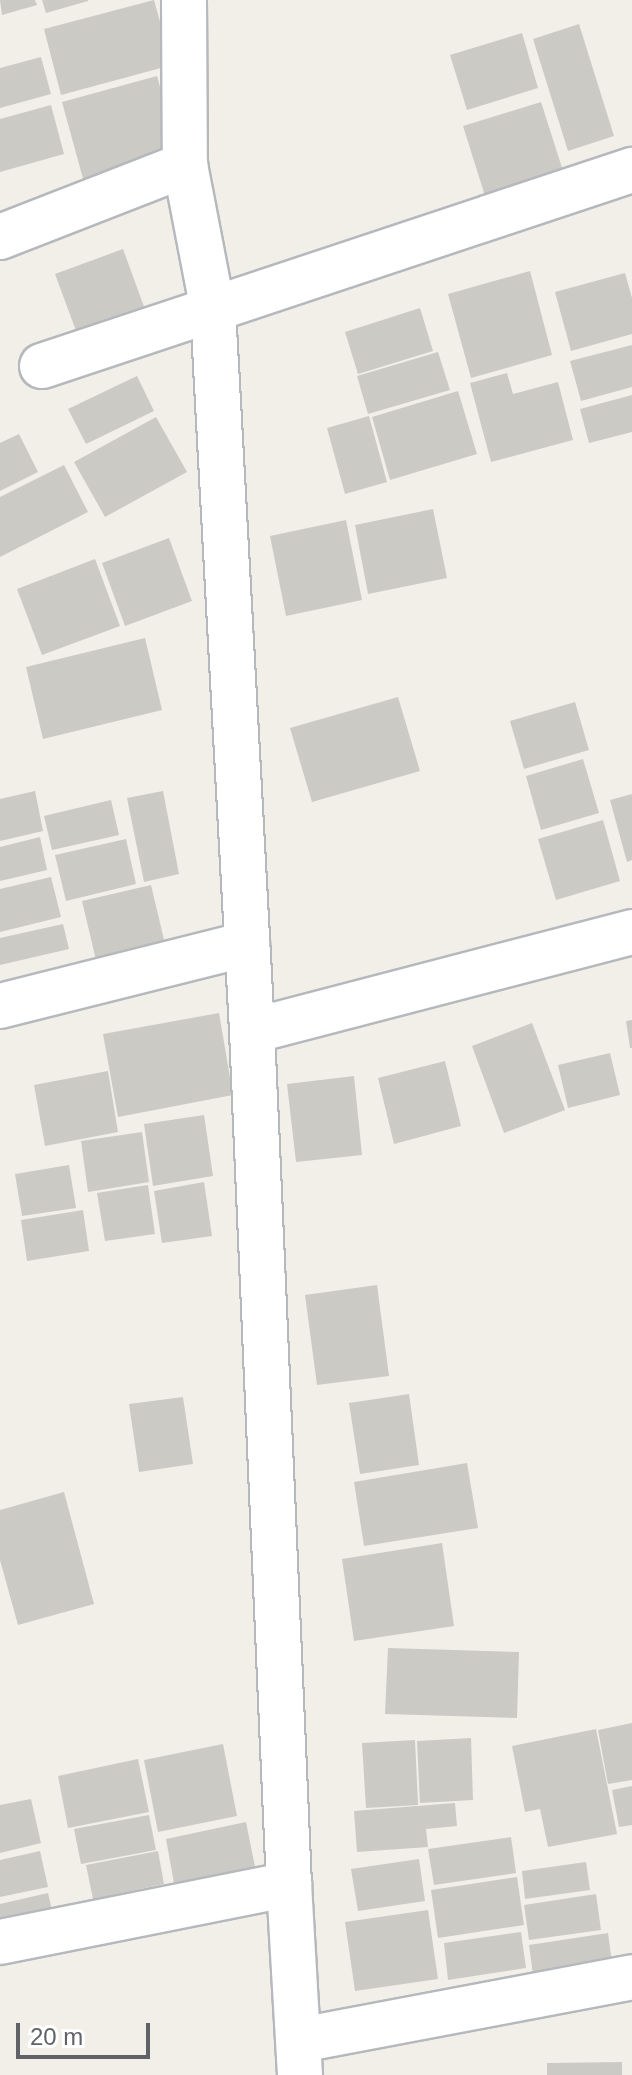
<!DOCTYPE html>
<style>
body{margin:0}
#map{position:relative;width:632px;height:2075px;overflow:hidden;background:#f1efe8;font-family:Helvetica,sans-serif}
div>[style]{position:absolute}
.building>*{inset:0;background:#cccac5}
.roads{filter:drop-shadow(2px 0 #b5b8bc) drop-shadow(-2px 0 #b5b8bc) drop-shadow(0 2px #b5b8bc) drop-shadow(0 -2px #b5b8bc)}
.minor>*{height:44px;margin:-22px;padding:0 22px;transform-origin:22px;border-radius:22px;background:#fff}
span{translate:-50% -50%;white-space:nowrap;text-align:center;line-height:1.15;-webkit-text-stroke:7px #fff;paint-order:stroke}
.scale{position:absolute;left:16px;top:2023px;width:134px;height:36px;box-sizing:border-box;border:4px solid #5f6368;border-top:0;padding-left:10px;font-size:24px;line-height:28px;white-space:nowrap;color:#5f6368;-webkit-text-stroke:6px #fff;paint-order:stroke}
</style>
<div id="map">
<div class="building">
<div style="clip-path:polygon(0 0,35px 0,37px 5px,2px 15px)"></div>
<div style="clip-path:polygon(42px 0,88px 0,88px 1px,46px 13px)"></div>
<div style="clip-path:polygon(154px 0,172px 65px,61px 95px,44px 29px)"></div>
<div style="clip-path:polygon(579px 24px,614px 136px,568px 151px,533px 39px)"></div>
<div style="clip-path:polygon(522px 33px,538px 88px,467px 110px,450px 55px)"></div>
<div style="clip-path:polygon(41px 57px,51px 94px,0 108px,0 68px)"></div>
<div style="clip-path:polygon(157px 76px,180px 159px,85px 186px,62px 102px)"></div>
<div style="clip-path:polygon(541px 102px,564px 174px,486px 199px,463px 126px)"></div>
<div style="clip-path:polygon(51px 105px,64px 154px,0 172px,0 119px)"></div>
<div style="clip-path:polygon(123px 249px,150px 323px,82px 347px,55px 274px)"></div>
<div style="clip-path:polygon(530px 271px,552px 355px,471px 378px,448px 294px)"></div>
<div style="clip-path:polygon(625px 273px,632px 298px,632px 334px,571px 351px,555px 292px)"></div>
<div style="clip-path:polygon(420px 308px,433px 351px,358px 374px,345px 332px)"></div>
<div style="clip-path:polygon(632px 345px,632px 387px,581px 401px,570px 361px)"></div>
<div style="clip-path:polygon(438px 352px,450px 390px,368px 414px,357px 376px)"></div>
<div style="clip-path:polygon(507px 373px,513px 394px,558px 382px,573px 440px,491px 462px,470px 383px)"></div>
<div style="clip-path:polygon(137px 376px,154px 411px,86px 444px,68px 409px)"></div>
<div style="clip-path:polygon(458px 391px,477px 454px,390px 480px,372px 417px)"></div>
<div style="clip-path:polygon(632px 395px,632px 432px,589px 443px,580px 409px)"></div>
<div style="clip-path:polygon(369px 416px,387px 482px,345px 494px,327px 428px)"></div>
<div style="clip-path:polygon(156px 417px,187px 472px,105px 517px,74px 462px)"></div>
<div style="clip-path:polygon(19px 434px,38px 472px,0 491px,0 443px)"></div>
<div style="clip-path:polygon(64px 465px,88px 512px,0 557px,0 497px)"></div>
<div style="clip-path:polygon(433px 509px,447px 578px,368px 594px,355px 525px)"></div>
<div style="clip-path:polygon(346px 520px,362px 600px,286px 616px,270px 536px)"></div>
<div style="clip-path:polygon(169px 538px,192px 601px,125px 626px,102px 563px)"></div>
<div style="clip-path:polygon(95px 559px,120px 626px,42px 655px,17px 589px)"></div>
<div style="clip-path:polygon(145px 638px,162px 710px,43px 739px,26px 667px)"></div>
<div style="clip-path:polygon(398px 697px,420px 771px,312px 802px,290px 728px)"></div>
<div style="clip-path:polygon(575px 702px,589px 750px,524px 769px,510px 721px)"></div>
<div style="clip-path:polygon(583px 759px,599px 813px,541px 830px,526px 776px)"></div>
<div style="clip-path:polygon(35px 791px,43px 831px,0 841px,0 799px)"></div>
<div style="clip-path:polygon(163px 791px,179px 874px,144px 882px,127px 798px)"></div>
<div style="clip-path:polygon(632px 794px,632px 860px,627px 862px,610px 800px)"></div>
<div style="clip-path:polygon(111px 800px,119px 835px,52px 850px,44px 816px)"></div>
<div style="clip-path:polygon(603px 820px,620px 881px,556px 900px,538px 839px)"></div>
<div style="clip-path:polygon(40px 837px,47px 870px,0 881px,0 847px)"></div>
<div style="clip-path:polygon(126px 839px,136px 884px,66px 901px,55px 855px)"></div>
<div style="clip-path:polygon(51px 877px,61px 917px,0 932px,0 889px)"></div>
<div style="clip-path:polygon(151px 885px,165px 944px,96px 960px,82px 901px)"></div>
<div style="clip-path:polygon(63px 924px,69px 949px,0 965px,0 938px)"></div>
<div style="clip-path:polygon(219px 1013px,233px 1095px,118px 1117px,103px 1034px)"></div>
<div style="clip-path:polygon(632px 1020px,632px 1048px,630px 1048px,626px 1021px)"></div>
<div style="clip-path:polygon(532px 1023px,565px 1110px,504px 1133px,472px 1046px)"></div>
<div style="clip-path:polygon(610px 1053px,620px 1095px,568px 1108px,558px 1065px)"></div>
<div style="clip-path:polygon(445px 1061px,461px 1126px,394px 1144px,378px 1078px)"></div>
<div style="clip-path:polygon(108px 1071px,118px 1132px,45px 1146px,34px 1085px)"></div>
<div style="clip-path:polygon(354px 1076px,362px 1155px,296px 1162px,287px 1084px)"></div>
<div style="clip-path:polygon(204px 1115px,213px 1176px,153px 1186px,144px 1124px)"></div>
<div style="clip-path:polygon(142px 1132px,149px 1182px,88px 1192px,81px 1141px)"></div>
<div style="clip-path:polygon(69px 1165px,76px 1208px,22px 1216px,15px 1174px)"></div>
<div style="clip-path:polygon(204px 1182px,212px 1236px,162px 1243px,154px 1191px)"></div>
<div style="clip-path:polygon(148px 1185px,155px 1234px,105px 1241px,97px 1193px)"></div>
<div style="clip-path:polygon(83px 1210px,89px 1251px,27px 1261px,21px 1220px)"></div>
<div style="clip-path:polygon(377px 1285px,389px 1376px,317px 1385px,305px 1295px)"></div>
<div style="clip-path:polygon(409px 1394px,419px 1465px,360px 1474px,349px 1403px)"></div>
<div style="clip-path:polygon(183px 1397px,193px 1464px,139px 1472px,129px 1404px)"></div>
<div style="clip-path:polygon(467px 1463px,478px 1528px,364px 1546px,354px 1482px)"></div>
<div style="clip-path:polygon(64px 1492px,94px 1604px,18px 1625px,0 1560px,0 1510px)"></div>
<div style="clip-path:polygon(442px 1543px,454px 1626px,354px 1641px,342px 1559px)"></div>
<div style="clip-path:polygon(388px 1648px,519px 1652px,517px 1718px,385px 1714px)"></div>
<div style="clip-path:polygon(632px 1723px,632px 1780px,608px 1784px,598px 1730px)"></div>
<div style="clip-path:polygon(596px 1729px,617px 1834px,548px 1847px,540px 1809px,525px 1812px,512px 1746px)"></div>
<div style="clip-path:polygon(471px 1738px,473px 1800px,420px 1803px,417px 1741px)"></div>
<div style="clip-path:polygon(415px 1740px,418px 1805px,366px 1808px,362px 1743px)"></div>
<div style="clip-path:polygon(223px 1744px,237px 1816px,158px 1832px,144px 1760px)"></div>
<div style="clip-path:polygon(138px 1759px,149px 1812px,68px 1828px,58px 1776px)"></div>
<div style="clip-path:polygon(632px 1786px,632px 1825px,619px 1827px,612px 1790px)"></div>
<div style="clip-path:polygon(31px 1799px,41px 1843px,0 1853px,0 1805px)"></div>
<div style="clip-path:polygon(455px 1803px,457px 1826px,426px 1829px,428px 1847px,357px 1852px,354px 1811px)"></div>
<div style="clip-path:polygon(149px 1815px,156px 1850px,81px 1864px,74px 1829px)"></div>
<div style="clip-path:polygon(246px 1822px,255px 1867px,174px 1883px,166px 1839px)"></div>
<div style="clip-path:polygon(511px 1837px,516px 1873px,434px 1885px,428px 1849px)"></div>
<div style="clip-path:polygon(40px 1851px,48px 1887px,0 1897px,0 1860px)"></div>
<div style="clip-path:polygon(158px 1851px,164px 1884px,93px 1899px,86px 1865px)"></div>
<div style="clip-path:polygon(419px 1859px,425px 1901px,358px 1911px,351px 1869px)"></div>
<div style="clip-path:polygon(586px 1862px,590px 1890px,525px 1899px,522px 1871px)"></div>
<div style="clip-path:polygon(517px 1877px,524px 1925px,438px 1938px,431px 1890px)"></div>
<div style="clip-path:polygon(48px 1893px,55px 1923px,0 1935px,0 1904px)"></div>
<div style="clip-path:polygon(596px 1894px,601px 1930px,529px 1940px,524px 1905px)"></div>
<div style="clip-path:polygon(428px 1910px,438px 1979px,355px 1991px,345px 1922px)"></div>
<div style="clip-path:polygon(521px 1932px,526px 1968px,448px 1980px,444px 1943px)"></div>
<div style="clip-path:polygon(608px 1933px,613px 1970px,534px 1982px,529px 1945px)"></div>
<div style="clip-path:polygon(622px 2062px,622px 2075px,547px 2075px,547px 2063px)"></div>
</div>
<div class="roads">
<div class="minor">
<div style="left:184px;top:0;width:165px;rotate:89.7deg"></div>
<div style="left:185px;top:165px;width:148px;rotate:79.1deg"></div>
<div style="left:213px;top:310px;width:722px;rotate:86.9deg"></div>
<div style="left:252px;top:1031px;width:854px;rotate:87.52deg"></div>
<div style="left:289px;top:1884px;width:191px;rotate:86.7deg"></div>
<div style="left:0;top:237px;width:199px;rotate:-21.3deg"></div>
<div style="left:42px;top:366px;width:622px;rotate:-18.38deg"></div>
<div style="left:0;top:1006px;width:255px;rotate:-14.1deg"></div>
<div style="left:252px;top:1031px;width:393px;rotate:-14.6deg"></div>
<div style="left:0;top:1942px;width:295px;rotate:-11.3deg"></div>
<div style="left:300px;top:2040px;width:338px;rotate:-10.7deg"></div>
</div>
</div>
<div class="scale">20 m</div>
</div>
